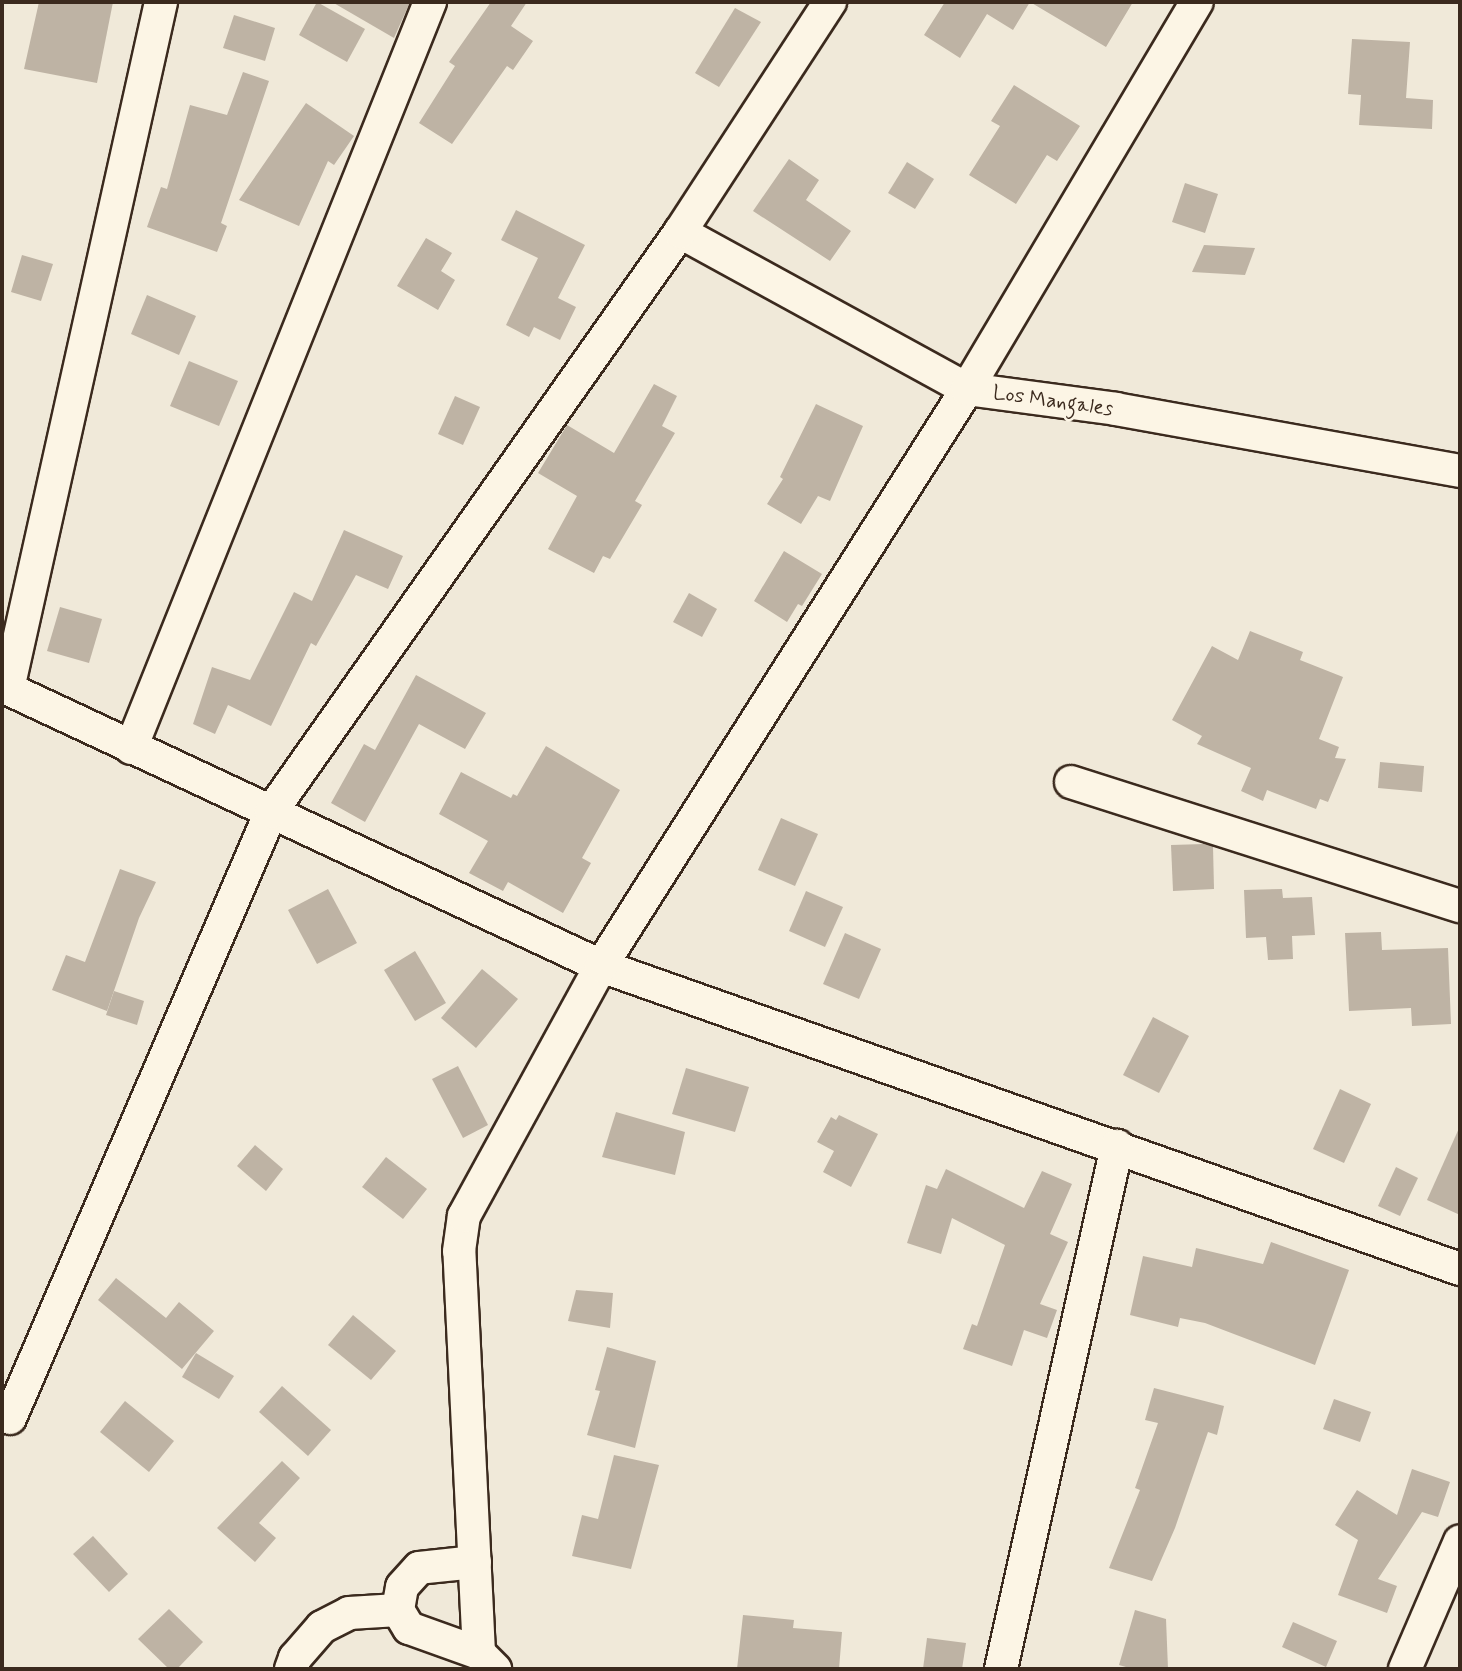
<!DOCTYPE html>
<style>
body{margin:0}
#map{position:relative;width:1462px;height:1671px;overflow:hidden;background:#f0e9d9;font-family:Mynerve,sans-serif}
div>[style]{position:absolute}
.building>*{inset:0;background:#beb3a4}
.roads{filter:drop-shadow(2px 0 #3b2a1e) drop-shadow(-2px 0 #3b2a1e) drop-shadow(0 2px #3b2a1e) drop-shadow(0 -2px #3b2a1e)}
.minor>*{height:32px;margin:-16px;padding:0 16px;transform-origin:16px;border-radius:16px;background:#fcf5e5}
span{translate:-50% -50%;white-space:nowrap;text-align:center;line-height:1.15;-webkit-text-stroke:5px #fcf5e5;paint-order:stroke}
.street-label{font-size:21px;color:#3b2a1e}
.frame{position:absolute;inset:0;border:4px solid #3b2a1e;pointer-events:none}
</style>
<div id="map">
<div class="building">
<div style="clip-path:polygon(39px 2px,113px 2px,97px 83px,24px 69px)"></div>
<div style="clip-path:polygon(317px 2px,365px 29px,347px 62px,299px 35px)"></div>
<div style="clip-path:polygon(332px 2px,410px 2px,394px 38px)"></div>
<div style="clip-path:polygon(491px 2px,527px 2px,511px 26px,533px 41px,513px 70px,507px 66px,452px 144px,419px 123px,455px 66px,449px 62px)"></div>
<div style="clip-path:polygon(945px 2px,1133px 2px,1106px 47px,1030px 2px,1013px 30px,987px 14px,960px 58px,924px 35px)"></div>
<div style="clip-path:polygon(735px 8px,761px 22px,719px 87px,695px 73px)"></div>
<div style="clip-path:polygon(234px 15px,275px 28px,265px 61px,223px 48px)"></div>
<div style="clip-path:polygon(1352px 39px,1410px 42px,1406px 98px,1433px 100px,1432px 129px,1359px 125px,1361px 95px,1348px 94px)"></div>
<div style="clip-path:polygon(243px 72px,269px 81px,221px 223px,227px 226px,217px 252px,147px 227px,161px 187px,167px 189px,190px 105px,227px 115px)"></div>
<div style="clip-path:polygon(1014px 85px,1080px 126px,1057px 161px,1047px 155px,1016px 204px,969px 175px,1000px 126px,991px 121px)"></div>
<div style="clip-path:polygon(306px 103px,354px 136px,334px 165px,328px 161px,299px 226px,239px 200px)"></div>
<div style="clip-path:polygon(789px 159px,819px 180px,806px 200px,851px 231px,830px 261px,753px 211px)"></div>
<div style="clip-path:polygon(907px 162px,934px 179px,915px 209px,888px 193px)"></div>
<div style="clip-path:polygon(1185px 183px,1218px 194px,1205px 233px,1172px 222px)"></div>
<div style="clip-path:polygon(516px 210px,585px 245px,558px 298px,576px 307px,560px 340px,534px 327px,529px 337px,506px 325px,538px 258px,501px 240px)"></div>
<div style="clip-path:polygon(426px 238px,452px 253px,441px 271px,455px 280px,438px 310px,397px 286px)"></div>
<div style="clip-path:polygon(1204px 245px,1255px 248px,1245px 275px,1192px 272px)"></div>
<div style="clip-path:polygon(22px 255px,53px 264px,41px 301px,11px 292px)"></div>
<div style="clip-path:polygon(147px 295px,196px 316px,179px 355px,131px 334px)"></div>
<div style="clip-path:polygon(189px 361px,238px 381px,219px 426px,170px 406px)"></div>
<div style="clip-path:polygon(654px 384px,677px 396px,662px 426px,675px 433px,635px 501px,642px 505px,610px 559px,603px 556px,594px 573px,548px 549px,577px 496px,538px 473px,567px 425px,614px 453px)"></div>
<div style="clip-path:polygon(455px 396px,480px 407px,463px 445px,438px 434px)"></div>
<div style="clip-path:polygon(816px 404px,863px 426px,830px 501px,818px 496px,801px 524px,767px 504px,783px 479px,780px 477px)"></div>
<div style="clip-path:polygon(344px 530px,403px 556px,388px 589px,356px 575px,316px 646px,311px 643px,271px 726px,228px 705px,215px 734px,193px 724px,212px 667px,250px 680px,294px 592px,312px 601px)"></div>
<div style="clip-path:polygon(784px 551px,822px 574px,802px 606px,798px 604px,787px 622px,754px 601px)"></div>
<div style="clip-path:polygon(689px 593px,717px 609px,702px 637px,673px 622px)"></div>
<div style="clip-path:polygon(60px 607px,102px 619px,89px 663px,47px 651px)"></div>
<div style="clip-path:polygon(1250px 631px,1303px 652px,1300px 660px,1343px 677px,1319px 739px,1339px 747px,1335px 758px,1346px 759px,1328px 802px,1320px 799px,1316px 809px,1267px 790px,1263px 801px,1241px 791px,1251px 768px,1197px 744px,1202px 736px,1172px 720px,1212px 646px,1238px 660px)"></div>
<div style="clip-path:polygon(416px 675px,486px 713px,465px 749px,419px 724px,365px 822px,331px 803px,364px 744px,375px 750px)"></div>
<div style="clip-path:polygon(546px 746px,620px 790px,582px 858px,591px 863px,563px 913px,508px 882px,503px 891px,469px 873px,488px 841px,439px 814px,461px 772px,511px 798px,513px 794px,517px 796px)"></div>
<div style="clip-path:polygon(1380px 762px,1424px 766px,1422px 792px,1378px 788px)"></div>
<div style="clip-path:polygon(781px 818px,818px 834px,795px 886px,758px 870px)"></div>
<div style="clip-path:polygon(1204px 844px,1213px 846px,1214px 889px,1173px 891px,1171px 845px)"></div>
<div style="clip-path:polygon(120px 869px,156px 882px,139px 918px,107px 1011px,52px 990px,66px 955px,85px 962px)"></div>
<div style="clip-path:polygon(328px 889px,357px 943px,317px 964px,288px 910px)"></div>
<div style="clip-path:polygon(1282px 889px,1283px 898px,1312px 897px,1315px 935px,1292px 936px,1293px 959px,1268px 960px,1266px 937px,1246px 938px,1244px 890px)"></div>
<div style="clip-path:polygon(806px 891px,843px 907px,825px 947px,789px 931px)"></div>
<div style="clip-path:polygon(1381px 932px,1382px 950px,1448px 948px,1451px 1024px,1412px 1026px,1411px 1008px,1349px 1011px,1345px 933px)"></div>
<div style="clip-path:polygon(845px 933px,881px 949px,859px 999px,823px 984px)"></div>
<div style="clip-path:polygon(415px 951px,446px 1003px,415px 1021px,384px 970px)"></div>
<div style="clip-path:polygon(482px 969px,518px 999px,476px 1048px,441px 1018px)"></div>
<div style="clip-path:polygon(114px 991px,144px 1001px,137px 1025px,106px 1015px)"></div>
<div style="clip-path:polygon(1153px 1017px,1189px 1036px,1159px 1093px,1123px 1075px)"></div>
<div style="clip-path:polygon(458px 1066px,488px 1125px,463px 1138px,432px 1079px)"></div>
<div style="clip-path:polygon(686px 1068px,749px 1087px,735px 1132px,672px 1114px)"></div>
<div style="clip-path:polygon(1340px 1089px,1371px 1104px,1344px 1163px,1313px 1149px)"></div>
<div style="clip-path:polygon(616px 1112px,685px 1132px,675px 1175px,602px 1157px)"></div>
<div style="clip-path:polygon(839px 1115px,878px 1134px,851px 1187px,823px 1172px,834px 1151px,817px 1142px,831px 1117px,836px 1120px)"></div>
<div style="clip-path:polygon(1460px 1126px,1460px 1215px,1427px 1200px)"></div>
<div style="clip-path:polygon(255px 1145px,283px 1169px,266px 1191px,237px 1166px)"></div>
<div style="clip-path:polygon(386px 1157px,427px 1189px,403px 1219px,362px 1187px)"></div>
<div style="clip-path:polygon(1396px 1167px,1418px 1178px,1400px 1216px,1378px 1206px)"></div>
<div style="clip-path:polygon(946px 1169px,1024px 1208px,1042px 1171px,1072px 1184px,1050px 1234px,1068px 1242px,1040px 1304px,1057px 1310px,1047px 1338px,1024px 1330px,1012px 1366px,963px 1349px,972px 1324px,977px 1326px,1005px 1245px,952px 1218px,941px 1254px,907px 1243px,926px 1185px,937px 1189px)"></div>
<div style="clip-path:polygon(1271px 1242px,1349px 1270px,1315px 1365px,1205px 1323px,1180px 1318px,1178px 1327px,1130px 1315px,1143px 1256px,1192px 1267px,1196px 1248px,1263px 1264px)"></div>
<div style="clip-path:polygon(116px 1278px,166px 1318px,179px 1302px,214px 1331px,182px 1369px,98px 1300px)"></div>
<div style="clip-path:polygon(576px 1290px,613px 1293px,610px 1328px,568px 1321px)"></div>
<div style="clip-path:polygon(353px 1315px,396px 1351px,371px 1380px,328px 1345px)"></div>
<div style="clip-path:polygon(607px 1347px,656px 1361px,635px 1448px,587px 1435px,600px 1391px,595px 1390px)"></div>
<div style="clip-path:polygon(196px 1353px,234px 1376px,219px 1399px,182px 1377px)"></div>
<div style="clip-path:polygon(282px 1386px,331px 1430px,308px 1456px,259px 1412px)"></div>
<div style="clip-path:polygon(1154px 1388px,1224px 1406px,1217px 1435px,1208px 1432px,1175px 1528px,1152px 1581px,1109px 1568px,1140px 1490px,1135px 1488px,1158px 1423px,1145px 1420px)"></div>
<div style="clip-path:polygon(1334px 1399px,1371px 1412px,1360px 1442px,1323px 1429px)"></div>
<div style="clip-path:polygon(125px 1401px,174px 1441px,149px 1472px,100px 1432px)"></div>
<div style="clip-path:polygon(614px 1455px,659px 1465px,631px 1569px,572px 1556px,582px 1515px,598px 1519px)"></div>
<div style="clip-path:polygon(282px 1461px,300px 1478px,259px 1523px,276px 1538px,255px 1562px,217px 1528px)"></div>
<div style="clip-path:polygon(1412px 1469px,1450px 1482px,1438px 1517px,1422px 1512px,1378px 1579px,1397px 1586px,1387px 1613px,1338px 1595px,1358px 1540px,1335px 1525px,1357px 1490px,1397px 1515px)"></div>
<div style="clip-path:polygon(93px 1536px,128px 1574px,109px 1592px,73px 1554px)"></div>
<div style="clip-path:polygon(169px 1609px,203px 1642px,177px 1669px,169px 1669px,138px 1639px)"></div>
<div style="clip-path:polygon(1135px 1610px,1166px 1619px,1168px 1669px,1133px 1669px,1119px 1665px)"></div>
<div style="clip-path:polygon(743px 1615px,794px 1620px,793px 1628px,842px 1632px,839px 1669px,737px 1669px)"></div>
<div style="clip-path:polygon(1293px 1622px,1337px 1641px,1326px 1667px,1282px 1647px)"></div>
<div style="clip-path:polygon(927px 1638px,966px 1643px,962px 1669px,923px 1669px)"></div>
</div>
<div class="roads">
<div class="minor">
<div style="left:680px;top:232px;width:327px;rotate:28.7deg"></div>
<div style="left:967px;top:389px;width:150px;rotate:7.6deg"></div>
<div style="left:1116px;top:409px;width:350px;rotate:10.2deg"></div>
<div style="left:2px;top:686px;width:661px;rotate:25.05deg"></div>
<div style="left:601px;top:966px;width:911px;rotate:19.43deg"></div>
<div style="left:8px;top:689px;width:704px;rotate:-77.44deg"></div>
<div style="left:131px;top:748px;width:804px;rotate:-68.16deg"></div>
<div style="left:1071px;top:782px;width:408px;rotate:17.7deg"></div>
<div style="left:10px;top:1418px;width:660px;rotate:-66.7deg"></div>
<div style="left:271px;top:812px;width:710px;rotate:-54.81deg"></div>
<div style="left:680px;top:232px;width:275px;rotate:-56.9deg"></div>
<div style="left:475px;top:1562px;width:56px;rotate:173.9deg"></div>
<div style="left:419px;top:1568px;width:25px;rotate:132deg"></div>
<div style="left:402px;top:1587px;width:23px;rotate:100deg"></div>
<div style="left:398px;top:1610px;width:21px;rotate:59deg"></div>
<div style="left:409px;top:1628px;width:74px;rotate:19.7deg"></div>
<div style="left:479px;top:1653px;width:23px;rotate:45deg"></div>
<div style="left:479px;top:1653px;width:402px;rotate:-92.8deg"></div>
<div style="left:459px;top:1251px;width:35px;rotate:-82deg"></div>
<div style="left:464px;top:1216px;width:285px;rotate:-61.3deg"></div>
<div style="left:601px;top:966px;width:683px;rotate:-57.61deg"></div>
<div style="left:967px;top:389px;width:450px;rotate:-59.3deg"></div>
<div style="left:291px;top:1669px;width:12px;rotate:-70deg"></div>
<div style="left:295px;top:1658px;width:41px;rotate:-48.9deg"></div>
<div style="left:322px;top:1627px;width:30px;rotate:-27deg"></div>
<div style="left:349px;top:1613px;width:49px;rotate:-3.5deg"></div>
<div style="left:1001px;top:1669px;width:536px;rotate:-77.49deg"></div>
<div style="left:1405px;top:1669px;width:139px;rotate:-66.7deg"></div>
</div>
</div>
<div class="street-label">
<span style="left:1053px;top:401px;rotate:8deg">Los Mangales</span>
</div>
<div class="frame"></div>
</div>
